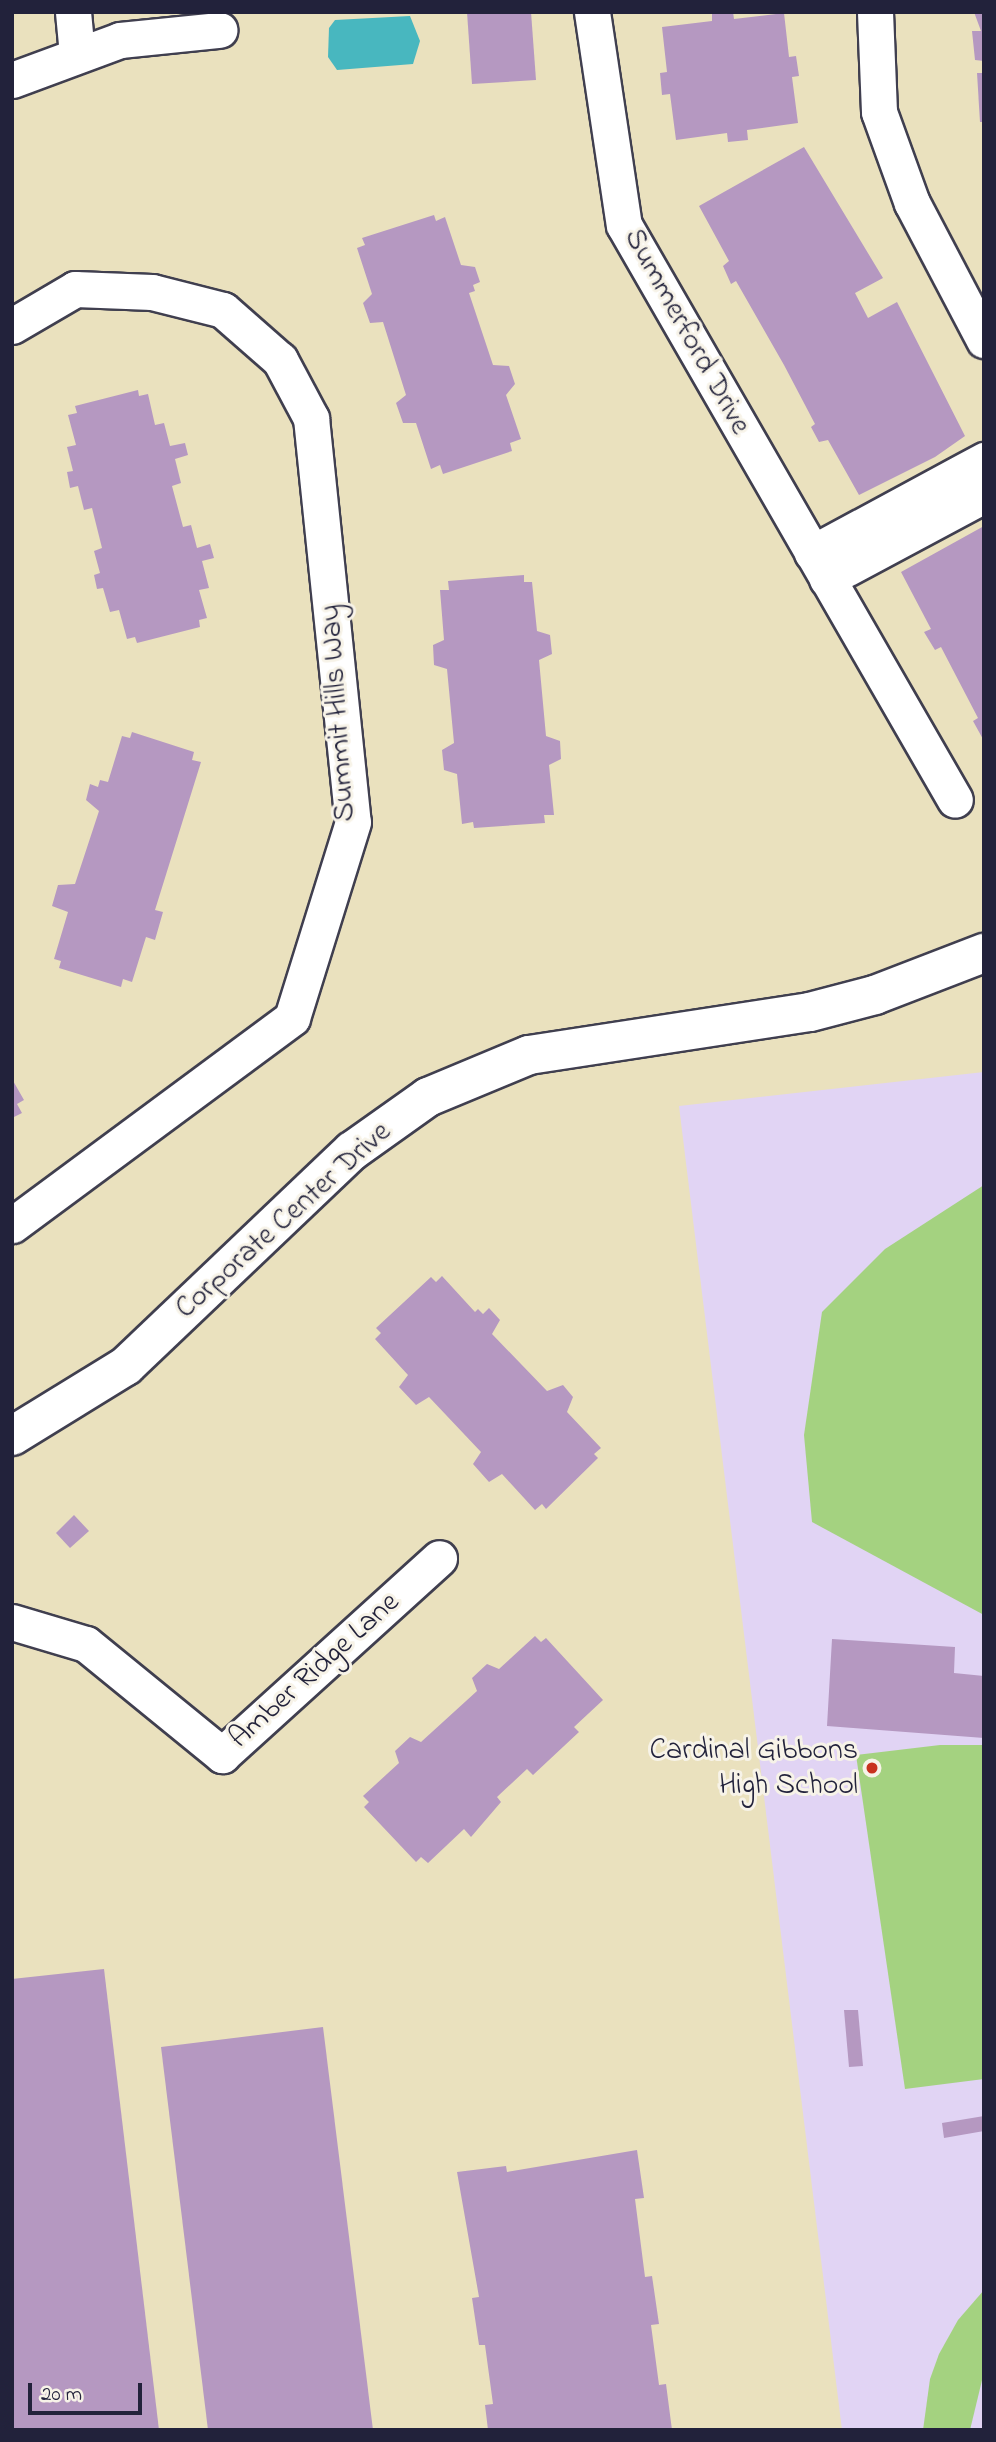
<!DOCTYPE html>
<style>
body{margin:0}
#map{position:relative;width:996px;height:2442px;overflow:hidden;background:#eae1be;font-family:"Indie Flower",sans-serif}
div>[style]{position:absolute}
.built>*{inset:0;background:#e1d4f4}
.green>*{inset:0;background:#a4d280}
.water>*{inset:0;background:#48b7bf}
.building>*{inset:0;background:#b598c1}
.roads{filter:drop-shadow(2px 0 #403f4f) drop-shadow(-2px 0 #403f4f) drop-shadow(0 2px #403f4f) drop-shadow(0 -2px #403f4f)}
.minor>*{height:35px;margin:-17.5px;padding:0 17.5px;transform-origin:17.5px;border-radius:17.5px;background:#fff}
.tertiary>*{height:38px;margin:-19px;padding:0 19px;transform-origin:19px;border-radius:19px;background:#fff}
.dots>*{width:19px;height:19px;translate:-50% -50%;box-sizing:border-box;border:4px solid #f7f3e8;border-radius:50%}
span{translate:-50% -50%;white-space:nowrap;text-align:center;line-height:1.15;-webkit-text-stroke:6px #f7f3e8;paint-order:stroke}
.street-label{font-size:30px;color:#22223b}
.poi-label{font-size:30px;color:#22223b}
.right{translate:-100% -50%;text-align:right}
.frame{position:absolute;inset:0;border:14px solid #22223b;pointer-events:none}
.scale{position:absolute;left:28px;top:2383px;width:114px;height:32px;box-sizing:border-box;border:4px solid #22223b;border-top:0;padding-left:9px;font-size:21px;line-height:24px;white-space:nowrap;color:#22223b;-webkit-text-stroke:5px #f7f3e8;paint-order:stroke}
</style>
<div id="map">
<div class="built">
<div style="clip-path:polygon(984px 1072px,984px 2430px,842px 2430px,679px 1106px)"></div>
</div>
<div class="green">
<div style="clip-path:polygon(984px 1185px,984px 1615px,812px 1522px,804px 1435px,822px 1312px,885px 1249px)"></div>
<div style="clip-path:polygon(940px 1745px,984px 1745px,984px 2079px,905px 2089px,856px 1755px)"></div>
<div style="clip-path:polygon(984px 2290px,984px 2372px,970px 2430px,923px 2430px,930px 2379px,939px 2354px,958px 2320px)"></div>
</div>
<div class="water">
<div style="clip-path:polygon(410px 16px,420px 41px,413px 64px,337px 70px,328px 57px,329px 28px,335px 20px)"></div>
</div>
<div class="building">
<div style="clip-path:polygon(467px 12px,531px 12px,536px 80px,472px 84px)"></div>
<div style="clip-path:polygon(721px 12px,733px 12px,734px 19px,784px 13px,789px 57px,796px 56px,799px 76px,792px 77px,798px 123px,747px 130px,748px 140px,728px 142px,727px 133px,676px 140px,670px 94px,662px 95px,660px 73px,667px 72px,662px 27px,712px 21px,712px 13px)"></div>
<div style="clip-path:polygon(974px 12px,984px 12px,984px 61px,975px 60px,972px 31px,981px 31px)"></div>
<div style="clip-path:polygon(977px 73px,984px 73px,984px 122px,980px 122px)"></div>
<div style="clip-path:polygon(804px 147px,883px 278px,855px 293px,868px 318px,897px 302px,965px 436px,935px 457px,859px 495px,828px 440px,819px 442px,811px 427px,815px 424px,784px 365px,736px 281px,731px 284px,723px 266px,729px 261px,699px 206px)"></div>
<div style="clip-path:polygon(434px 215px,436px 221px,445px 217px,461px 265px,475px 267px,480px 282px,473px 285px,475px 291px,469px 293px,493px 365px,509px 366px,515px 384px,506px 395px,521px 439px,510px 443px,512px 451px,443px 474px,440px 465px,431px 469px,416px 423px,403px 423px,396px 403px,406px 395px,383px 322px,370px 323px,363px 303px,372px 294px,357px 248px,365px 245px,362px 238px)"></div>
<div style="clip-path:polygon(138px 390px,139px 396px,148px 394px,155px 425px,164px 423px,170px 446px,185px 443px,188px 455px,175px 459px,181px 483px,172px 486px,183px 527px,191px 525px,197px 548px,210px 544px,214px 558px,202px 561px,209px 588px,199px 590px,207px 618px,199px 620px,200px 627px,137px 643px,135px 637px,127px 639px,119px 610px,110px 612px,103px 588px,97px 589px,94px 575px,100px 573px,94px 551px,102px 548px,92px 508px,84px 510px,78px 486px,70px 488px,67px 472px,73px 471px,67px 447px,76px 445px,68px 415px,77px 413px,75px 406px)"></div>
<div style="clip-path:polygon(984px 526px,984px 741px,973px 721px,978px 718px,941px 647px,935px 650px,924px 632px,931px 629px,901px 572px)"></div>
<div style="clip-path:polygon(524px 575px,524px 582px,532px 582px,537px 631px,550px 635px,552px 654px,539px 660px,546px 736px,560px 741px,561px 759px,549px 765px,554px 815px,544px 815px,545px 823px,474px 828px,473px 822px,462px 824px,457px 774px,444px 770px,442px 750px,454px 743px,447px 669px,434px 665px,433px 645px,444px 640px,440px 590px,449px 590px,448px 581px)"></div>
<div style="clip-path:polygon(132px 732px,194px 752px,192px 760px,201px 762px,155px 910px,163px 912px,155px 940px,146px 937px,132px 982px,123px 979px,121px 987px,59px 968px,61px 961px,54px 959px,68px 912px,52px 906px,58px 885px,75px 884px,99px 811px,86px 800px,90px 784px,98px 787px,100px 780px,108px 782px,122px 736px,130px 738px)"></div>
<div style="clip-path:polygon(12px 1079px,24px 1100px,17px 1104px,22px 1113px,12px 1118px)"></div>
<div style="clip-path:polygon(442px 1276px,475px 1312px,478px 1309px,483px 1314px,489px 1308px,500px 1320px,492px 1334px,547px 1391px,563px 1385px,573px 1397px,567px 1412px,601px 1448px,594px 1454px,598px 1458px,546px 1509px,542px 1504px,535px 1510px,502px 1474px,489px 1482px,473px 1464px,481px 1452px,429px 1397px,416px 1405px,399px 1387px,408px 1375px,375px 1339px,381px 1333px,376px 1328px,431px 1277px,436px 1282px)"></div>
<div style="clip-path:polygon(74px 1515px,89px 1531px,70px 1548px,56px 1533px)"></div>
<div style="clip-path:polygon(535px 1636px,541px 1642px,546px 1638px,603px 1700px,574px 1727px,579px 1732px,533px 1775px,527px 1769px,497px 1797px,501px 1802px,471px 1837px,464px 1829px,428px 1863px,421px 1857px,416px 1862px,364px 1807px,369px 1802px,363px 1796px,399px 1763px,395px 1751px,410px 1737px,421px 1742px,477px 1691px,472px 1678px,487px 1664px,499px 1669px)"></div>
<div style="clip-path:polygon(832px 1639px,955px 1647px,954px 1673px,984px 1676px,984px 1738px,827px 1726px)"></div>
<div style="clip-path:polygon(104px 1969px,159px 2430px,12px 2430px,12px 1979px)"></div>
<div style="clip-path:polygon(844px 2010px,858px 2010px,863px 2066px,849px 2067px)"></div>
<div style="clip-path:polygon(323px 2027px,373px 2430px,208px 2430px,161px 2047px)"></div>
<div style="clip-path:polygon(984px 2116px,984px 2131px,944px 2138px,942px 2123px)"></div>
<div style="clip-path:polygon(637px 2150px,644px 2198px,635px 2199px,645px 2277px,652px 2276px,659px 2324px,651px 2325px,659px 2385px,666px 2384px,672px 2430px,488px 2430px,485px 2405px,493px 2404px,485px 2345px,479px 2345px,472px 2298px,479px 2297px,457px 2172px,506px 2166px,507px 2172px)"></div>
</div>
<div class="roads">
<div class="minor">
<div style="left:73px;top:12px;width:42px;rotate:84.6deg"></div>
<div style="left:592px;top:12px;width:215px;rotate:81.5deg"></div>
<div style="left:624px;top:225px;width:663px;rotate:60.07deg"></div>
<div style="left:875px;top:12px;width:100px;rotate:87.7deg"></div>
<div style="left:879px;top:112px;width:97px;rotate:70.1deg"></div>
<div style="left:912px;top:203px;width:155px;rotate:62.3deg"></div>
<div style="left:12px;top:80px;width:115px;rotate:-20.3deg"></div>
<div style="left:120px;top:40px;width:100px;rotate:-5.8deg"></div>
<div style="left:12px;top:326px;width:73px;rotate:-30.4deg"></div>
<div style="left:75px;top:289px;width:77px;rotate:2.2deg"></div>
<div style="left:152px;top:292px;width:73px;rotate:14.2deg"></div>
<div style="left:223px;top:310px;width:76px;rotate:41.3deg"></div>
<div style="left:280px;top:360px;width:66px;rotate:61.9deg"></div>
<div style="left:311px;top:418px;width:406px;rotate:84.1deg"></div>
<div style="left:353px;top:822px;width:205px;rotate:107.3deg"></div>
<div style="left:292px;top:1018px;width:348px;rotate:143.5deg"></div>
<div style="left:812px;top:553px;width:196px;rotate:-28.4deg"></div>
<div style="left:827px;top:579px;width:178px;rotate:-28.1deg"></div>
<div style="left:12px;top:1622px;width:77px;rotate:16.6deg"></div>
<div style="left:86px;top:1644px;width:176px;rotate:39.2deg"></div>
<div style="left:222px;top:1755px;width:293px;rotate:-42.2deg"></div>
</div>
<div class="tertiary">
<div style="left:12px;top:1436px;width:134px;rotate:-31.6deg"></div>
<div style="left:126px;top:1366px;width:312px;rotate:-43.6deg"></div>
<div style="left:352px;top:1151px;width:93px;rotate:-35.4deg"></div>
<div style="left:428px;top:1097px;width:109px;rotate:-22.6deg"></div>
<div style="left:529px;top:1055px;width:284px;rotate:-8.7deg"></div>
<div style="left:810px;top:1012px;width:67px;rotate:-14.7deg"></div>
<div style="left:875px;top:995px;width:117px;rotate:-21.1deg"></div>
</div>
</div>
<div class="dots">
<div style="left:872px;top:1768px;background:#c8321e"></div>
</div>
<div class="street-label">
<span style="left:686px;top:332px;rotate:61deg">Summerford Drive</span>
<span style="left:339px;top:713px;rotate:-94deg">Summit Hills Way</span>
<span style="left:284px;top:1221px;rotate:-42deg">Corporate Center Drive</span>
<span style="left:315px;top:1671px;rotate:-42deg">Amber Ridge Lane</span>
</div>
<div class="poi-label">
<span class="right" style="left:858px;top:1768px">Cardinal Gibbons<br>High School</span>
</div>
<div class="frame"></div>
<div class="scale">20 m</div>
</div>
